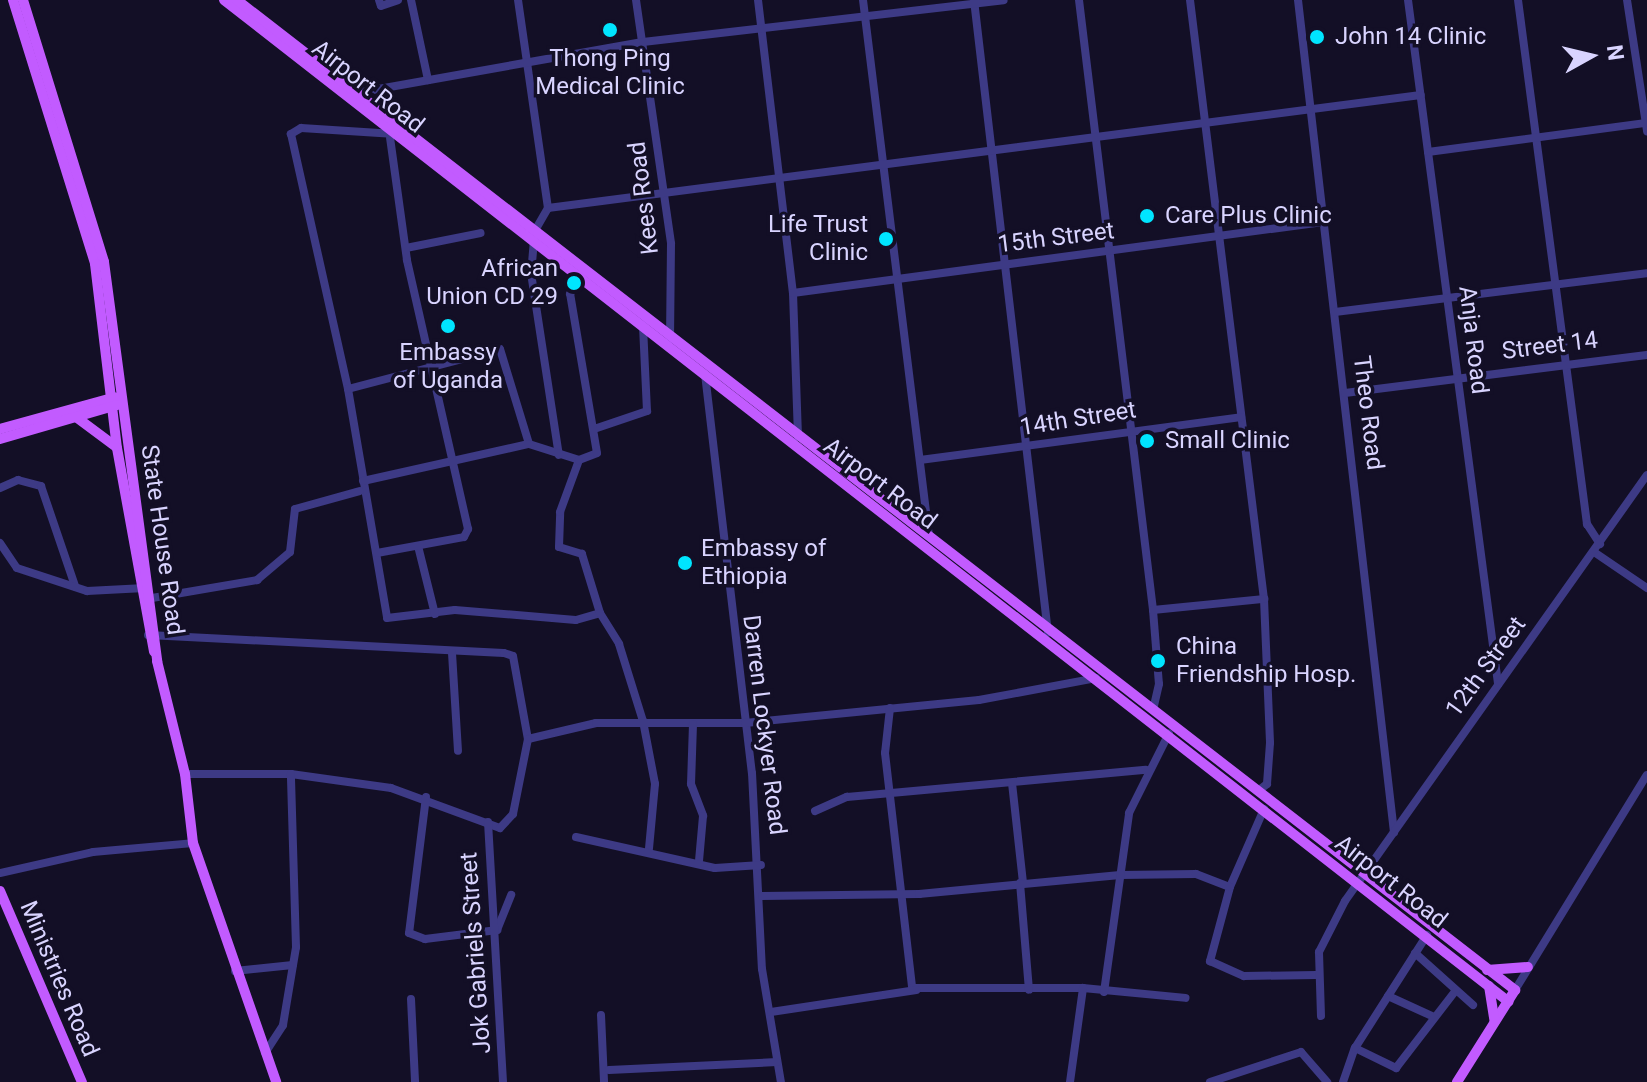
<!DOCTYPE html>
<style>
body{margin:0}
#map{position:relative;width:1647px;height:1082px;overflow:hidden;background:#130f26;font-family:Roboto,sans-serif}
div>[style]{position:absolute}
.minor>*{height:8px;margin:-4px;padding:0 4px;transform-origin:4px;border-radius:4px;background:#3d3a85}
.major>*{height:10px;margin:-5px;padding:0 5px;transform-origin:5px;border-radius:5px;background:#c25bff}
.dots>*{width:22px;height:22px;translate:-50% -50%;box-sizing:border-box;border:4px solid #130f26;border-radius:50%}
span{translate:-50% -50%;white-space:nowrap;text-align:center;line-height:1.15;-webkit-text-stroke:7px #130f26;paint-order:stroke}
.poi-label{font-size:24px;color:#d9d4ff}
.left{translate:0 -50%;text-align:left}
.right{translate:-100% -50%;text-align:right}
.street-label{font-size:24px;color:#d9d4ff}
.north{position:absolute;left:1551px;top:16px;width:80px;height:80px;-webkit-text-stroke:6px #130f26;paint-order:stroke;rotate:82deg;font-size:22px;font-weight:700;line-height:32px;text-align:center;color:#d9d4ff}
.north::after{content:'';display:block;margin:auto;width:28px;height:36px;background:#d9d4ff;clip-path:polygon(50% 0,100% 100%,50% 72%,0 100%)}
</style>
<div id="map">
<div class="minor">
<div style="left:379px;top:0;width:6px;rotate:72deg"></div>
<div style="left:381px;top:6px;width:18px;rotate:-19deg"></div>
<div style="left:411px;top:0;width:82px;rotate:78deg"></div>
<div style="left:518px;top:0;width:210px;rotate:81.8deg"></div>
<div style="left:548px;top:208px;width:24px;rotate:120deg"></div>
<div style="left:636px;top:0;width:246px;rotate:81.8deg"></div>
<div style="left:671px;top:244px;width:96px;rotate:90.6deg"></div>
<div style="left:758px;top:0;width:295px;rotate:83.2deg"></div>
<div style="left:793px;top:293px;width:144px;rotate:88deg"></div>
<div style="left:863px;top:0;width:540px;rotate:82.98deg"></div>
<div style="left:974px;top:0;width:637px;rotate:83.33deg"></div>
<div style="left:1079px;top:0;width:614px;rotate:83.08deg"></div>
<div style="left:1153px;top:610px;width:74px;rotate:85.4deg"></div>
<div style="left:1159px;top:684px;width:26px;rotate:103deg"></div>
<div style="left:1190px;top:0;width:604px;rotate:82.96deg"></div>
<div style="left:1264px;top:599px;width:144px;rotate:87.6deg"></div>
<div style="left:1270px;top:743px;width:41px;rotate:94.2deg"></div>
<div style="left:1267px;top:784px;width:11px;rotate:142deg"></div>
<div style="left:1298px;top:0;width:838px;rotate:83.42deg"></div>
<div style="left:1408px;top:0;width:690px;rotate:82.5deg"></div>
<div style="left:1518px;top:0;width:529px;rotate:82.5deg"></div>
<div style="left:1587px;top:524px;width:24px;rotate:57deg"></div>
<div style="left:1627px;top:0;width:133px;rotate:81.3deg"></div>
<div style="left:356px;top:93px;width:291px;rotate:-10.1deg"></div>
<div style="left:643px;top:42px;width:363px;rotate:-6.6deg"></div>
<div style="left:395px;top:134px;width:94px;rotate:-176.3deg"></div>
<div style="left:301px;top:128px;width:12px;rotate:149deg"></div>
<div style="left:291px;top:134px;width:261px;rotate:77.4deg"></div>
<div style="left:348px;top:389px;width:232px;rotate:80.3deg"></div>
<div style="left:387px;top:618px;width:68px;rotate:-6.7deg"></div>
<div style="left:455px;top:610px;width:121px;rotate:4.7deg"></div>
<div style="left:576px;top:620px;width:25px;rotate:-16deg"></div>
<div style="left:600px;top:613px;width:62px;rotate:-107deg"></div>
<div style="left:582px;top:554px;width:24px;rotate:-163deg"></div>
<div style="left:559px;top:547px;width:35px;rotate:-88deg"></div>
<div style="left:560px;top:512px;width:55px;rotate:-69.9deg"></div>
<div style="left:1428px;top:152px;width:220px;rotate:-7.6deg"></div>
<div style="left:548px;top:208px;width:880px;rotate:-7.38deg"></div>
<div style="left:534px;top:240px;width:33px;rotate:95deg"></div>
<div style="left:531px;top:273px;width:184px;rotate:81.3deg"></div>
<div style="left:406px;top:248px;width:76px;rotate:-11.3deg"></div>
<div style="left:793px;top:293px;width:535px;rotate:-7.63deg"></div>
<div style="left:1335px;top:312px;width:314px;rotate:-7.1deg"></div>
<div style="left:705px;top:374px;width:402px;rotate:83.3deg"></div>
<div style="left:752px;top:773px;width:196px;rotate:87.1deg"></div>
<div style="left:762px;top:969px;width:115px;rotate:80.5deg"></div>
<div style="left:348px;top:389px;width:157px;rotate:-14.7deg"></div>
<div style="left:500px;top:349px;width:99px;rotate:73deg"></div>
<div style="left:1345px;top:393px;width:304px;rotate:-7.2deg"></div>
<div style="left:597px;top:428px;width:53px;rotate:-18.8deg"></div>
<div style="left:647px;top:411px;width:86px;rotate:-92.7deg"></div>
<div style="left:920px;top:460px;width:324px;rotate:-7.6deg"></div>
<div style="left:363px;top:481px;width:170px;rotate:-12.6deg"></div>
<div style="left:529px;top:444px;width:52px;rotate:17.7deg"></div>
<div style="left:579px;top:460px;width:19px;rotate:-21deg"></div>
<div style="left:597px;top:453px;width:161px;rotate:-99.6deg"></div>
<div style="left:570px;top:294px;width:21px;rotate:-62deg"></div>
<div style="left:0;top:488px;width:20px;rotate:-24deg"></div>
<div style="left:18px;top:480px;width:24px;rotate:15deg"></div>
<div style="left:41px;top:486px;width:106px;rotate:71.2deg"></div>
<div style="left:0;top:543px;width:30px;rotate:56deg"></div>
<div style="left:17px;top:568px;width:74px;rotate:18.2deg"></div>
<div style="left:87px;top:591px;width:58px;rotate:-3deg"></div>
<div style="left:418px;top:546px;width:70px;rotate:76deg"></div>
<div style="left:1594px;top:552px;width:64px;rotate:34.2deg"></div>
<div style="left:377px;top:553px;width:88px;rotate:-10.4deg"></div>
<div style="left:464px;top:537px;width:9px;rotate:-63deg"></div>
<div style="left:468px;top:529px;width:276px;rotate:-102.8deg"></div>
<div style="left:407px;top:260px;width:123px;rotate:-97.9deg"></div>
<div style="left:152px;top:598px;width:107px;rotate:-9.7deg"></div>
<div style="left:257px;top:580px;width:43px;rotate:-40.3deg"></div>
<div style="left:290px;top:552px;width:43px;rotate:-83.4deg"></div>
<div style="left:295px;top:509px;width:67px;rotate:-15.5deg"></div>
<div style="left:1153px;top:610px;width:112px;rotate:-5.7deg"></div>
<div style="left:600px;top:613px;width:36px;rotate:58deg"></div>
<div style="left:619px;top:644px;width:81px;rotate:72.7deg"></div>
<div style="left:643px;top:721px;width:64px;rotate:79.2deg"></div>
<div style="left:655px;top:784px;width:65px;rotate:95.3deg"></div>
<div style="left:148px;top:635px;width:356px;rotate:2.9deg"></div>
<div style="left:504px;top:653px;width:9px;rotate:18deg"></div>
<div style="left:513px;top:656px;width:84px;rotate:79.8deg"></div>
<div style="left:528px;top:739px;width:70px;rotate:-13.2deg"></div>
<div style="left:596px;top:723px;width:149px"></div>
<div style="left:745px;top:723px;width:235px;rotate:-5.6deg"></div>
<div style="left:979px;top:700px;width:119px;rotate:-10.6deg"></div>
<div style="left:452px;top:653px;width:98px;rotate:86.5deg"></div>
<div style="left:890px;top:708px;width:45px;rotate:96.3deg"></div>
<div style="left:885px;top:753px;width:237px;rotate:83.4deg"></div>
<div style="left:912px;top:988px;width:171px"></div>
<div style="left:1083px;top:988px;width:103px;rotate:5.5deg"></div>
<div style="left:693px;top:724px;width:60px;rotate:91.9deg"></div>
<div style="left:691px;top:784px;width:34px;rotate:69deg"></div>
<div style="left:703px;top:816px;width:45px;rotate:95.1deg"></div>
<div style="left:185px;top:774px;width:106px"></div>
<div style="left:291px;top:774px;width:101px;rotate:8deg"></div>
<div style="left:391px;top:788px;width:116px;rotate:20.2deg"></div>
<div style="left:500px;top:828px;width:19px;rotate:-47deg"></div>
<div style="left:513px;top:814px;width:76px;rotate:-78.7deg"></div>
<div style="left:1012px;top:783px;width:100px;rotate:83.7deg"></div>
<div style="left:426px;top:797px;width:137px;rotate:97.1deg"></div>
<div style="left:409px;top:933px;width:17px;rotate:21deg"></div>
<div style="left:425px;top:939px;width:73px;rotate:-7.1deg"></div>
<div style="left:497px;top:930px;width:38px;rotate:-68deg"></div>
<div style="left:1264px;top:809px;width:85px;rotate:113.6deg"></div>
<div style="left:1230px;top:887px;width:77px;rotate:105.1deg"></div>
<div style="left:1210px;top:961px;width:37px;rotate:24deg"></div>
<div style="left:1244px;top:976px;width:72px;rotate:-0.8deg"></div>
<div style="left:815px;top:811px;width:35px;rotate:-24deg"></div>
<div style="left:847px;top:797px;width:300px;rotate:-5.2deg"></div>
<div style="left:488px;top:822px;width:260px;rotate:86.7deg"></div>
<div style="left:576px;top:837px;width:142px;rotate:12.6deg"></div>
<div style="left:715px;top:868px;width:46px;rotate:-3.7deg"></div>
<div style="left:0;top:873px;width:95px;rotate:-12.7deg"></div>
<div style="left:93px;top:852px;width:100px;rotate:-5.1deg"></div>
<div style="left:1020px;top:883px;width:107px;rotate:85.2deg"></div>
<div style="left:762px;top:896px;width:157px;rotate:-0.7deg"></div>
<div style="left:919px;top:894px;width:202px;rotate:-5.4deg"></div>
<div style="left:1120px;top:875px;width:76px;rotate:-0.8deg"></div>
<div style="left:1196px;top:874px;width:36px;rotate:21deg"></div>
<div style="left:1415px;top:953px;width:78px;rotate:41.9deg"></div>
<div style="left:235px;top:971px;width:58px;rotate:-5.9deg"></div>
<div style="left:1515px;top:990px;width:252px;rotate:-58.5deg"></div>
<div style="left:1104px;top:992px;width:181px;rotate:-82deg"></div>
<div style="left:1129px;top:813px;width:89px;rotate:-63.4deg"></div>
<div style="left:1388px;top:996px;width:51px;rotate:24.5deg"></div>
<div style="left:411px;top:999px;width:83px;rotate:87.2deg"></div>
<div style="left:771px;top:1012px;width:147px;rotate:-8.6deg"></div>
<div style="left:601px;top:1015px;width:67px;rotate:87.4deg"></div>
<div style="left:1321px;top:1016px;width:64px;rotate:-91.8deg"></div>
<div style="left:1319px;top:952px;width:57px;rotate:-63deg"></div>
<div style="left:1345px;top:901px;width:522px;rotate:-54.67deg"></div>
<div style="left:1355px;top:1048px;width:46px;rotate:26deg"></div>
<div style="left:1396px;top:1068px;width:98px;rotate:-52.4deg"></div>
<div style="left:265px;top:1053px;width:33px;rotate:-57deg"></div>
<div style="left:283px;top:1025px;width:79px;rotate:-80.5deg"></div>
<div style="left:296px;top:947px;width:173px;rotate:-91.7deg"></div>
<div style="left:609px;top:1070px;width:168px;rotate:-2.7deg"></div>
<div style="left:1070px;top:1082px;width:95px;rotate:-82.1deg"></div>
<div style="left:1210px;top:1082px;width:96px;rotate:-18.2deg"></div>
<div style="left:1301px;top:1052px;width:40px;rotate:49deg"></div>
<div style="left:1343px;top:1082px;width:36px;rotate:-71deg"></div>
<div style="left:1355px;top:1048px;width:134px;rotate:-57.5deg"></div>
</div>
<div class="major">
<div style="left:13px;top:0;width:276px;rotate:72.7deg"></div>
<div style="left:95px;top:264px;width:185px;rotate:83.2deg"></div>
<div style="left:117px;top:448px;width:207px;rotate:79.7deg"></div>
<div style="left:23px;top:0;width:274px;rotate:72.8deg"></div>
<div style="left:104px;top:262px;width:403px;rotate:82.4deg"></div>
<div style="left:157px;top:661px;width:116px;rotate:76.1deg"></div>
<div style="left:185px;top:774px;width:69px;rotate:83.4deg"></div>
<div style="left:193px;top:843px;width:253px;rotate:70.8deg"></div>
<div style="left:224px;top:0;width:1629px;rotate:37.95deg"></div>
<div style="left:237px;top:0;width:1617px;rotate:37.76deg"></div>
<div style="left:1515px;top:990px;width:109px;rotate:122.2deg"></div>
<div style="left:76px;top:417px;width:49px;rotate:36.6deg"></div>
<div style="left:0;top:429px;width:119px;rotate:-15.5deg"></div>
<div style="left:0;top:439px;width:122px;rotate:-16.2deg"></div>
<div style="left:0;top:891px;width:208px;rotate:66.8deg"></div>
<div style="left:1487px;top:970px;width:41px;rotate:-4.2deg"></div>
<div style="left:1489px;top:986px;width:36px;rotate:81deg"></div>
</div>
<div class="dots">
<div style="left:610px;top:30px;background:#00e5ff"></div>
<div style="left:1317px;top:37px;background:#00e5ff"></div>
<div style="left:1147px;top:216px;background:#00e5ff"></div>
<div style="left:886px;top:239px;background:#00e5ff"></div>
<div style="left:574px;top:283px;background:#00e5ff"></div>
<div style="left:448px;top:326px;background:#00e5ff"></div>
<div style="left:1147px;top:441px;background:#00e5ff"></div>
<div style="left:685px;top:563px;background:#00e5ff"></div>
<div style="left:1158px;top:661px;background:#00e5ff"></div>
</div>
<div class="poi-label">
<span class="left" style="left:1335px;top:37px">John 14 Clinic</span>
<span style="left:610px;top:73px">Thong Ping<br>Medical Clinic</span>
<span class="left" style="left:1165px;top:216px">Care Plus Clinic</span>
<span class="right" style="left:868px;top:239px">Life Trust<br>Clinic</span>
<span class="right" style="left:558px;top:283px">African<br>Union CD 29</span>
<span style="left:448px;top:367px">Embassy<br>of Uganda</span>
<span class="left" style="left:1165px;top:441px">Small Clinic</span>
<span class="left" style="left:701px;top:563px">Embassy of<br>Ethiopia</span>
<span class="left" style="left:1176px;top:661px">China<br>Friendship Hosp.</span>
</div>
<div class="street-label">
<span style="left:368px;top:87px;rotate:38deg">Airport Road</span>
<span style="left:644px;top:198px;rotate:-97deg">Kees Road</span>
<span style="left:1056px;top:238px;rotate:-7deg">15th Street</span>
<span style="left:1473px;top:340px;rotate:83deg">Anja Road</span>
<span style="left:1550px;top:346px;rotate:-7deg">Street 14</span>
<span style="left:1368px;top:413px;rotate:83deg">Theo Road</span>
<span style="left:1078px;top:419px;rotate:-9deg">14th Street</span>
<span style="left:880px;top:484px;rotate:37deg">Airport Road</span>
<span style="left:162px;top:540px;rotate:82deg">State House Road</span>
<span style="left:1486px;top:667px;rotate:-54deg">12th Street</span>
<span style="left:764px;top:725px;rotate:83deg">Darren Lockyer Road</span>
<span style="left:1391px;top:882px;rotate:38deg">Airport Road</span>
<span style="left:476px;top:953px;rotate:-94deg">Jok Gabriels Street</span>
<span style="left:59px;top:979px;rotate:67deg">Ministries Road</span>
</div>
<div class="north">N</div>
</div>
